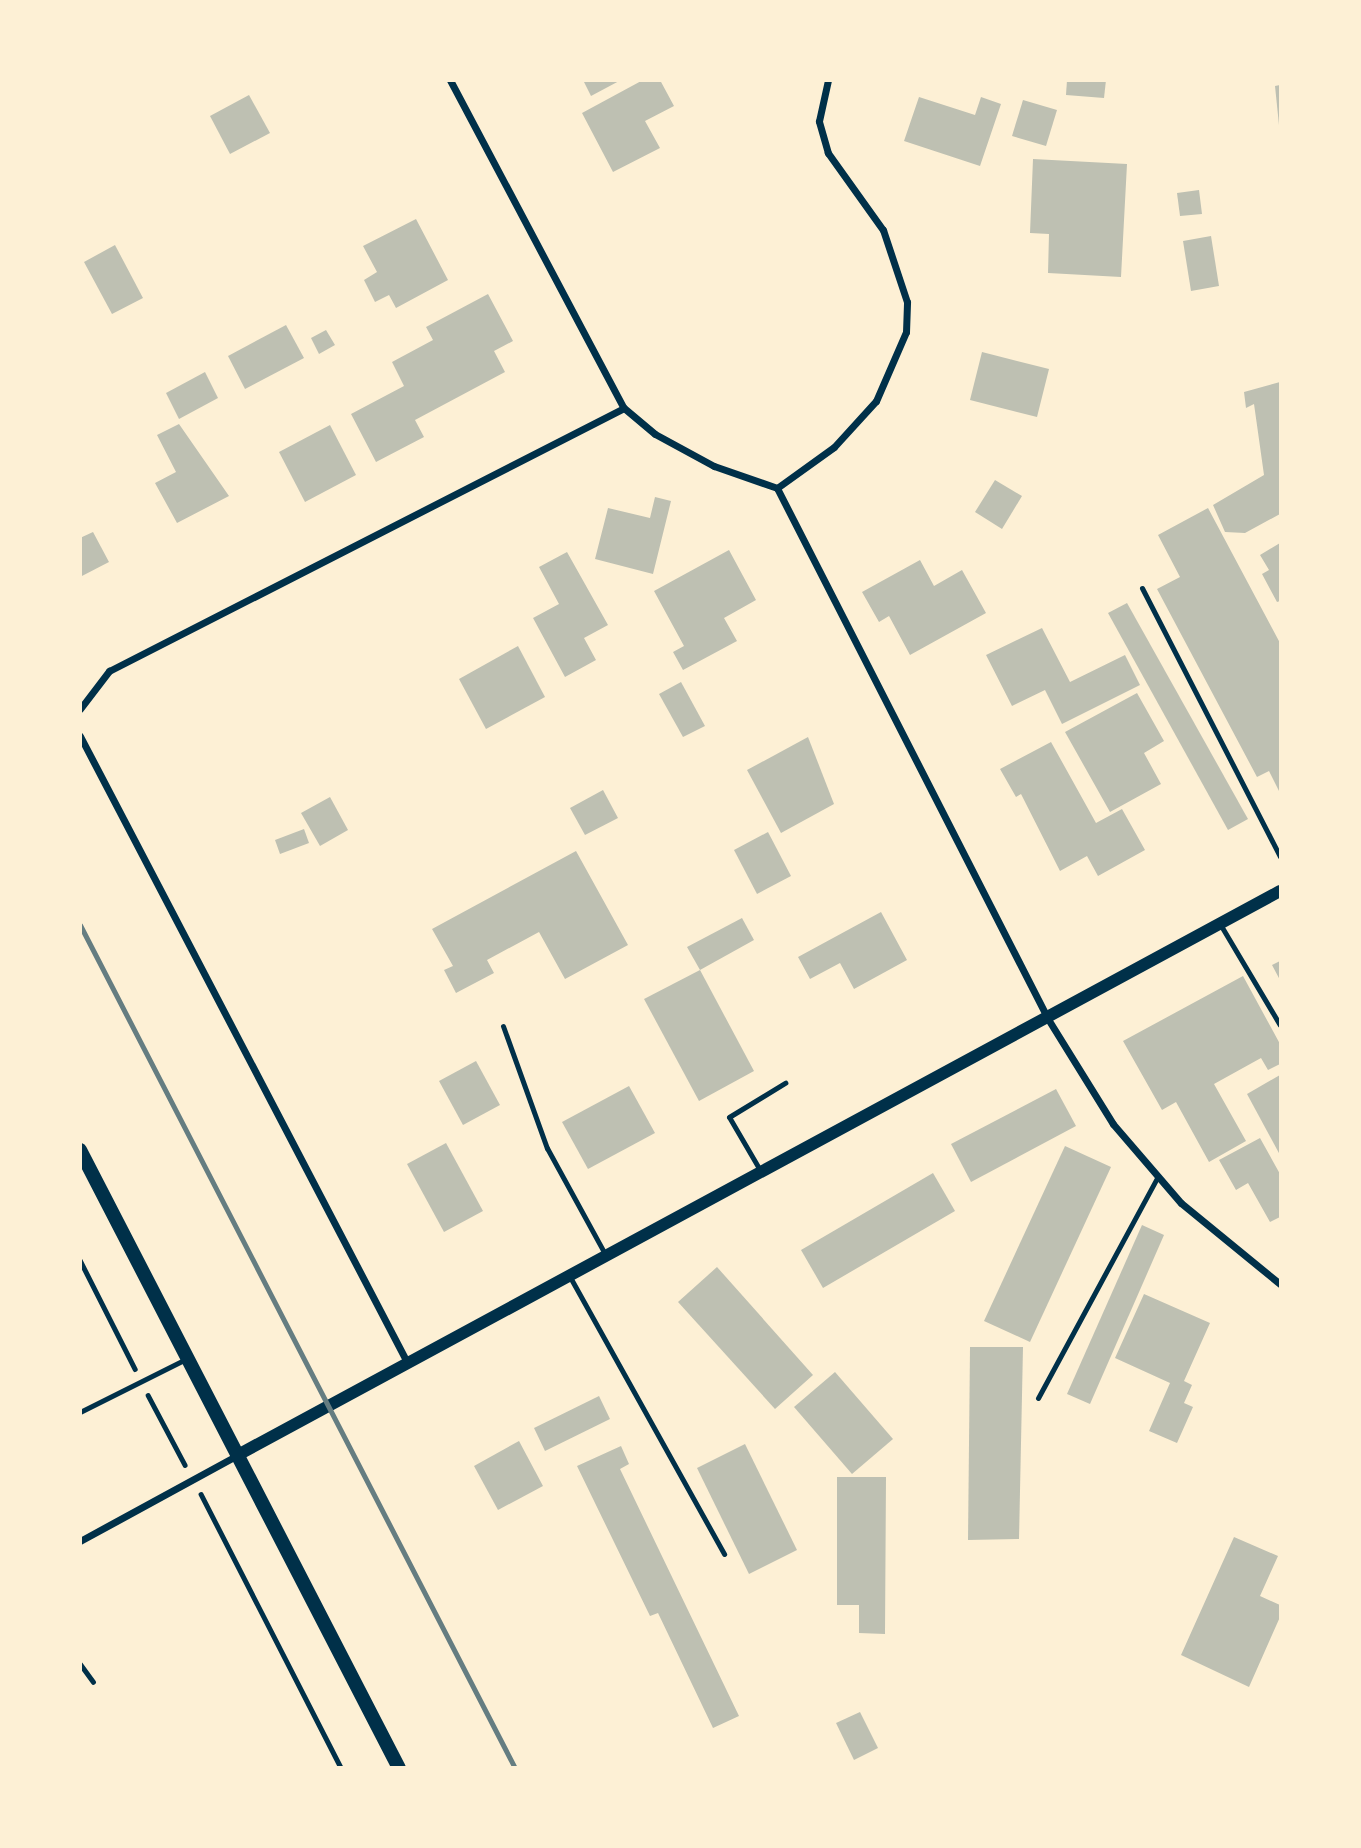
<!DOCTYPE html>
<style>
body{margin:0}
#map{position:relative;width:1361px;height:1848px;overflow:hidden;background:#fdf0d5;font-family:Manrope,sans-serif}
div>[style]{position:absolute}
.building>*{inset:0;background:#bec0b2}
.path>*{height:4.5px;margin:-2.25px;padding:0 2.25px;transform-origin:2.25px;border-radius:2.25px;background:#003049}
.service>*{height:5px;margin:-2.5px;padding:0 2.5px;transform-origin:2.5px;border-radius:2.5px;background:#003049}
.minor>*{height:7px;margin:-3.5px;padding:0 3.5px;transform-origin:3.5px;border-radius:3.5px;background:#003049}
.tertiary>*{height:12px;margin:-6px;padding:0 6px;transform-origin:6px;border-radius:6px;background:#003049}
.secondary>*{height:14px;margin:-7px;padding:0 7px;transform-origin:7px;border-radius:7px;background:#003049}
.rail>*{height:5px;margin:-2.5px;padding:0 2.5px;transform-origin:2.5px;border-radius:2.5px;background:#657d81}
span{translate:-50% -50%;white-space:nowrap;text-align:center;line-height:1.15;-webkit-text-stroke:7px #fdf0d5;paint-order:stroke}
.frame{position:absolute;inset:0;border:82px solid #fdf0d5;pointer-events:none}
</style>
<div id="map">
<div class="building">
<div style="clip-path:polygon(583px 80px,621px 80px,591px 96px)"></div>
<div style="clip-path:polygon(643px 80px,660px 80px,674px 106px,645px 121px,660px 148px,613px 172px,582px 113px)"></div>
<div style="clip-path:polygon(1067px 80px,1106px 80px,1104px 98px,1066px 95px)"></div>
<div style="clip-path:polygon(1280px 85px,1280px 125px,1279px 125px,1275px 86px)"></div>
<div style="clip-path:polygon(249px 95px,270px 133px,230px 154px,210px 116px)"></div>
<div style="clip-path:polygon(919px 97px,975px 115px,981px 97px,1001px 104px,980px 166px,904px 141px)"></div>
<div style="clip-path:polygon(1023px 100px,1057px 110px,1046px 146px,1012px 136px)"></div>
<div style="clip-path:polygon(1033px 159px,1127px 164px,1121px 277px,1048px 273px,1049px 234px,1030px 233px)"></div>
<div style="clip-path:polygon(1199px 190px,1202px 214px,1180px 216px,1177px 193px)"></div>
<div style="clip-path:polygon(416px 219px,448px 280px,396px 308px,389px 295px,375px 302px,364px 280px,377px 272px,363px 246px)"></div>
<div style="clip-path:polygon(1211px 236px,1219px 286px,1191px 291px,1183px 241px)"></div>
<div style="clip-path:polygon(115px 245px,143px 298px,112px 314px,84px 262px)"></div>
<div style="clip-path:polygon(488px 294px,513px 341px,494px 351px,505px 372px,415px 420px,424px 437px,376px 462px,351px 414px,404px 386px,392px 362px,433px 340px,426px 327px)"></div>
<div style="clip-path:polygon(286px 325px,304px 358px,245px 389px,228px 356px)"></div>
<div style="clip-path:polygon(326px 330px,335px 345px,319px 354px,311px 338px)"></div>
<div style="clip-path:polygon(982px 352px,1049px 369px,1037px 417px,970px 400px)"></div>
<div style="clip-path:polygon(205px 372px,218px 398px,179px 419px,166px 393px)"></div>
<div style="clip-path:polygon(1280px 382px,1280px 514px,1245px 533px,1225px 532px,1213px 505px,1264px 475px,1254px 404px,1246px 408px,1244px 392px)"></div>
<div style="clip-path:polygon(179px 424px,229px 496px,177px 523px,155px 483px,176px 472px,157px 435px)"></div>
<div style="clip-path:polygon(330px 425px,356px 475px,305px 502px,279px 452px)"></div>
<div style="clip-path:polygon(995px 480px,1022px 496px,1002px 529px,975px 512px)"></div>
<div style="clip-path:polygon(655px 497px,671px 501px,653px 574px,595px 559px,608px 508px,650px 518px)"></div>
<div style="clip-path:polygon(1208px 508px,1280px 643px,1280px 793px,1269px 771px,1257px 777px,1157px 589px,1180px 577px,1158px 535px)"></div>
<div style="clip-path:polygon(93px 532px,109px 562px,80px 577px,80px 538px)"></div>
<div style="clip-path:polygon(1280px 543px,1280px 601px,1277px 602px,1262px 574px,1269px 570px,1260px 555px)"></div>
<div style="clip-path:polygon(729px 550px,756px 600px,724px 618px,737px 641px,683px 670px,673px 652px,684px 646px,654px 591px)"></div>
<div style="clip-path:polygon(567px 552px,608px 625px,584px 638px,596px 660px,565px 677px,533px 618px,559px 604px,539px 567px)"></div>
<div style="clip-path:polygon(920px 560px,934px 586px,962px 570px,986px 613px,910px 655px,889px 616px,879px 622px,862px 592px)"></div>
<div style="clip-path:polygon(1127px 603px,1248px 819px,1228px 830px,1108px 613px)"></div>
<div style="clip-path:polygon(1042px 628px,1070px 682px,1125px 655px,1140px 685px,1062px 724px,1045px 690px,1012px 706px,986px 655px)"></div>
<div style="clip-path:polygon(518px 646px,545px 697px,486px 729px,459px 679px)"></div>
<div style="clip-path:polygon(681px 682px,705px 726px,683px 737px,659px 694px)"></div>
<div style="clip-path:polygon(1137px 693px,1164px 741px,1144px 753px,1161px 784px,1110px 812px,1065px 732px)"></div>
<div style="clip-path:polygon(808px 737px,834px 804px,781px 833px,747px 770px)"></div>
<div style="clip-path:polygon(1051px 742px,1096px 823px,1122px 809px,1145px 850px,1098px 876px,1087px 856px,1060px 871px,1021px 794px,1016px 797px,1000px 769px)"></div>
<div style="clip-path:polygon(603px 790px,618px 818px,585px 835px,570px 808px)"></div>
<div style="clip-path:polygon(330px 797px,348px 830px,320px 846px,301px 813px)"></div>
<div style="clip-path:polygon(304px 829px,309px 843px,280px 854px,275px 840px)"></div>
<div style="clip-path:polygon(768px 832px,791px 876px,757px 894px,734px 850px)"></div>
<div style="clip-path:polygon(576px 851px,628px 945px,565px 979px,539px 932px,487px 960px,494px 973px,456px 993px,444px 970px,453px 966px,432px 929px)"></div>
<div style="clip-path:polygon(881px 912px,907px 960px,854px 989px,840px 963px,810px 979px,798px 957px)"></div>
<div style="clip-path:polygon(742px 918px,754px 940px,700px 970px,687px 947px)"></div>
<div style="clip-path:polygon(1280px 961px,1280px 980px,1272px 965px)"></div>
<div style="clip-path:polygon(700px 970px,754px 1071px,699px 1101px,644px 999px)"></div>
<div style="clip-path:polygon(1243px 976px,1280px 1044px,1280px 1064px,1268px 1070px,1261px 1058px,1214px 1084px,1246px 1141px,1209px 1162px,1176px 1102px,1162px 1110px,1123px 1041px)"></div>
<div style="clip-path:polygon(476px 1061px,500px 1105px,463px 1125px,439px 1081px)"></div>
<div style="clip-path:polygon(1280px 1075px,1280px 1155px,1247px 1094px)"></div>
<div style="clip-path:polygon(629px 1086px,655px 1133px,588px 1169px,562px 1122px)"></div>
<div style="clip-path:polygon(1056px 1089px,1076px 1126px,971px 1182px,951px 1144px)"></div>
<div style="clip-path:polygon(1260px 1138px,1280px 1174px,1280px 1217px,1270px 1222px,1248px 1183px,1236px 1190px,1219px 1160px)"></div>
<div style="clip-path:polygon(446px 1143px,483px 1211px,444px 1232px,407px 1164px)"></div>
<div style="clip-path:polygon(1065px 1146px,1111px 1167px,1030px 1342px,984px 1321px)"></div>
<div style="clip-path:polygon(933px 1173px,955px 1211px,823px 1288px,801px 1250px)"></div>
<div style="clip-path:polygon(1142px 1225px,1164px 1235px,1090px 1404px,1067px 1394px)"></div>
<div style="clip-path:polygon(717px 1267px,813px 1375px,775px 1409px,678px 1302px)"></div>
<div style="clip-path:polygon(1144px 1294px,1210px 1323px,1184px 1381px,1192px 1385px,1184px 1403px,1193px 1407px,1177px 1443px,1149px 1431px,1170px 1383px,1115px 1358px)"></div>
<div style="clip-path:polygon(970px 1347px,1023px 1347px,1019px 1539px,968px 1540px)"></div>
<div style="clip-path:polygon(835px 1372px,893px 1439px,852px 1474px,794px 1407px)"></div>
<div style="clip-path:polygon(599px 1396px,610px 1419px,545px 1451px,534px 1428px)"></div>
<div style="clip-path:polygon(519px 1441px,543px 1486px,498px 1510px,474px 1466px)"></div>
<div style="clip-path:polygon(745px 1444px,797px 1550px,749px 1574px,697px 1468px)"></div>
<div style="clip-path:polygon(621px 1446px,629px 1464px,620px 1469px,739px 1716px,713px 1728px,658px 1613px,650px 1616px,577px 1466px)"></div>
<div style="clip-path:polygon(837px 1477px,886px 1477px,885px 1634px,859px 1633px,859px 1605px,837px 1605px)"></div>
<div style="clip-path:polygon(1234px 1537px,1278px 1556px,1260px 1596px,1280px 1605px,1280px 1617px,1249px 1687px,1181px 1655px)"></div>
<div style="clip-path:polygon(860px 1712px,878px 1748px,854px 1760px,836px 1723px)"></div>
</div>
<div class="path">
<div style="left:80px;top:1260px;width:122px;rotate:63.2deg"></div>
<div style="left:148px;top:1395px;width:79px;rotate:62.1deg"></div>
<div style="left:201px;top:1494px;width:308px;rotate:62.9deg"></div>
</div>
<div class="service">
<div style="left:1142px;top:588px;width:302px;rotate:62.8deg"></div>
<div style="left:1220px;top:924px;width:117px;rotate:59.3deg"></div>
<div style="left:503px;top:1026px;width:130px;rotate:70.2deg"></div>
<div style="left:547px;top:1148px;width:121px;rotate:61.3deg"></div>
<div style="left:760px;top:1170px;width:61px;rotate:-120.3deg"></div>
<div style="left:729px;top:1117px;width:66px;rotate:-31.3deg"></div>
<div style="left:570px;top:1277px;width:317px;rotate:60.9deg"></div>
<div style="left:1038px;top:1398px;width:252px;rotate:-61.6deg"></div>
<div style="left:80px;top:1412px;width:119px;rotate:-26.6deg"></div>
<div style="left:80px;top:1664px;width:22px;rotate:54deg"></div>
</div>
<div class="minor">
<div style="left:450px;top:80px;width:371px;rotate:62.1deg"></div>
<div style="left:624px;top:408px;width:40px;rotate:40deg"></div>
<div style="left:655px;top:434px;width:67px;rotate:28.5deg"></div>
<div style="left:714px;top:466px;width:67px;rotate:19.2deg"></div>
<div style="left:777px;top:488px;width:70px;rotate:-35.7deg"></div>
<div style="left:834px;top:447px;width:62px;rotate:-47.6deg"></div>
<div style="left:876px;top:401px;width:75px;rotate:-66.5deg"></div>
<div style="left:906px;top:332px;width:30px;rotate:-88deg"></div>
<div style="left:907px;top:302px;width:76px;rotate:-108.4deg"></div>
<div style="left:883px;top:230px;width:95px;rotate:-125.5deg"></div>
<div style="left:828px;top:153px;width:33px;rotate:-106deg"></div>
<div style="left:819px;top:121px;width:42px;rotate:-77.6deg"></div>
<div style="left:777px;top:488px;width:596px;rotate:62.96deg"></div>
<div style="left:1048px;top:1019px;width:123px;rotate:58.2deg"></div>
<div style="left:1113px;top:1124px;width:104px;rotate:49.3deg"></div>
<div style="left:1181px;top:1203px;width:128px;rotate:39.3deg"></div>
<div style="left:80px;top:709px;width:48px;rotate:-52.7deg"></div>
<div style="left:109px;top:671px;width:578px;rotate:-27.05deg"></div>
<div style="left:80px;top:736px;width:708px;rotate:62.42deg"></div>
<div style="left:80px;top:1541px;width:178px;rotate:-28.6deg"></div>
</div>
<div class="tertiary">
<div style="left:236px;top:1456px;width:1187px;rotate:-28.42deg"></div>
</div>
<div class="secondary">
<div style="left:80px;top:1150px;width:695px;rotate:62.7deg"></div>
</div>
<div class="rail">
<div style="left:80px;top:925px;width:949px;rotate:62.71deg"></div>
</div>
<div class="frame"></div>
</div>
